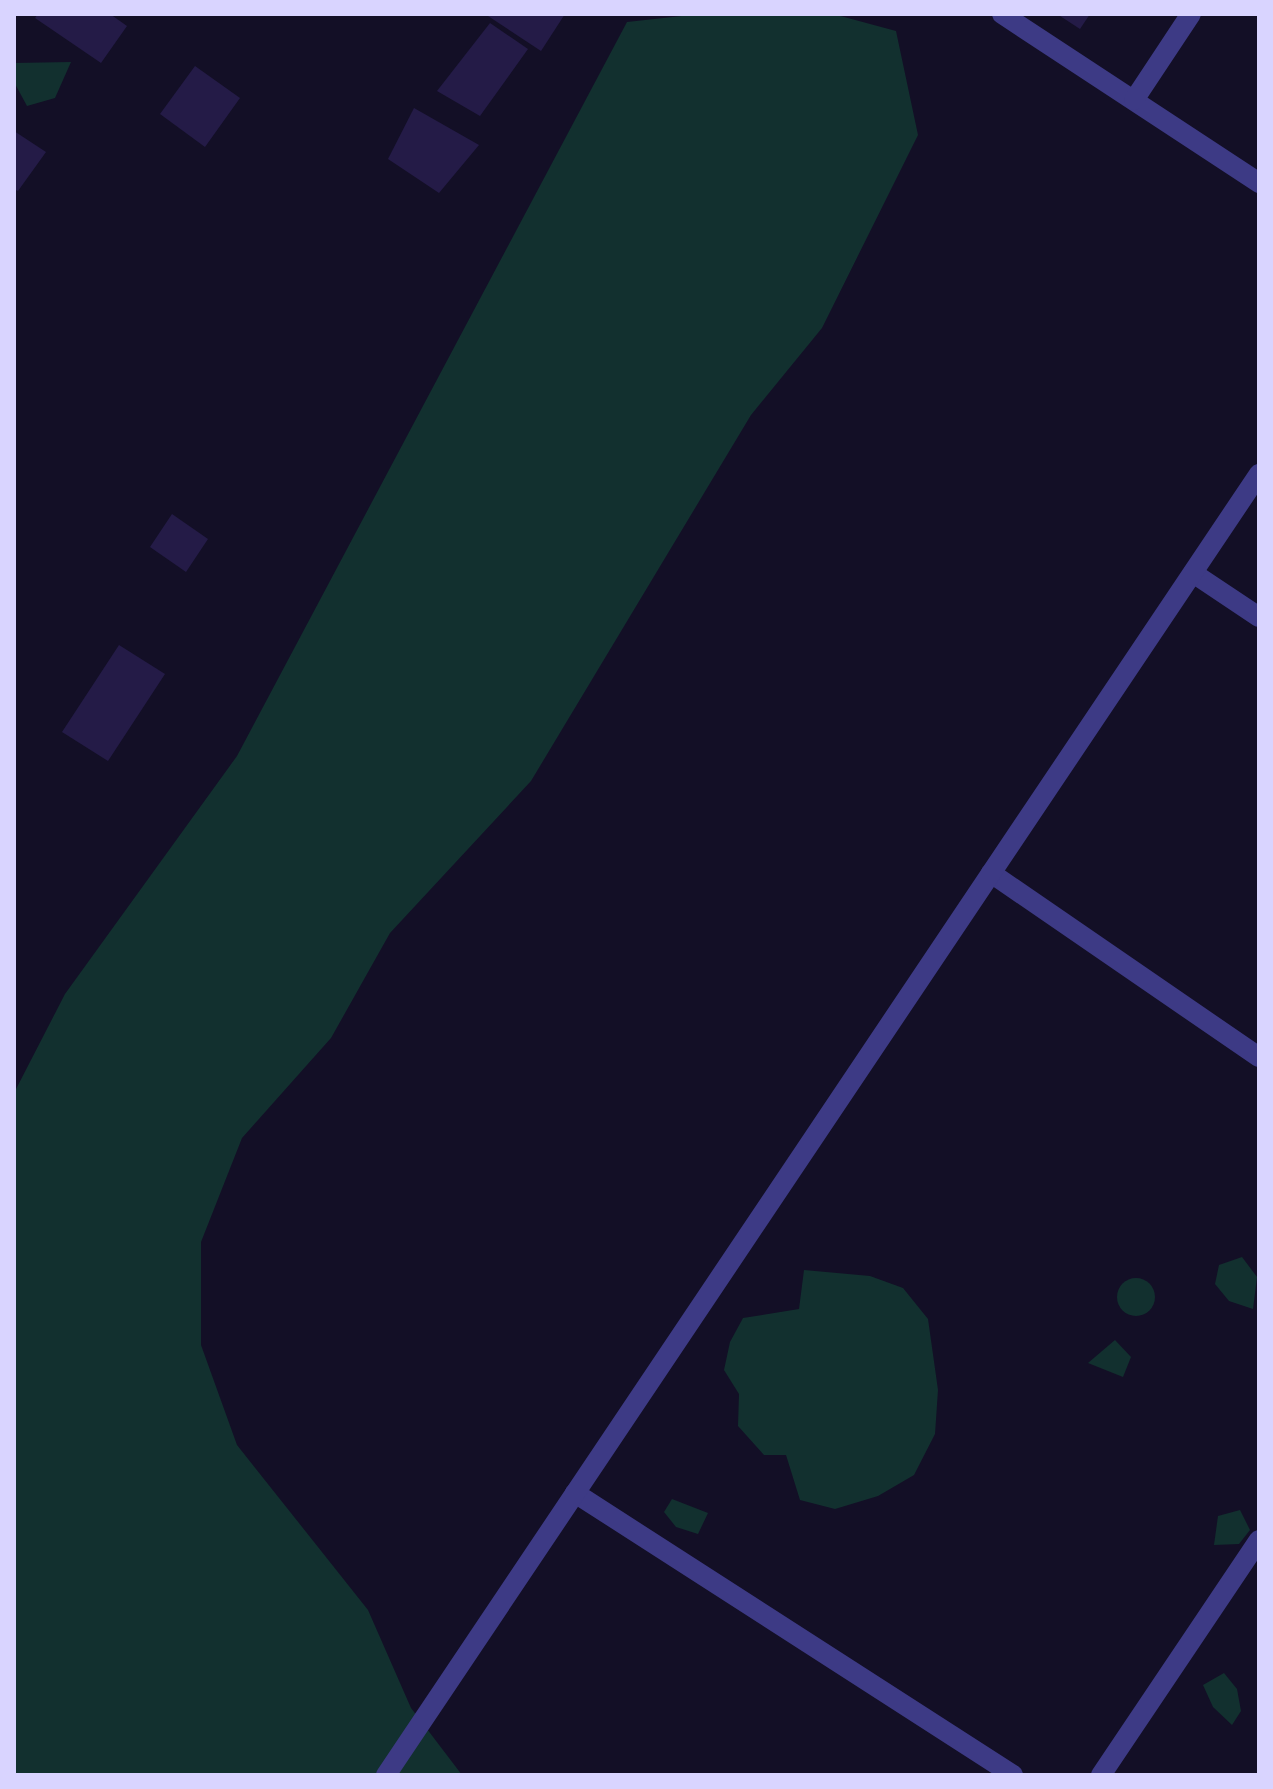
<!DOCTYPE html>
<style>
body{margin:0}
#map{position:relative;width:1273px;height:1789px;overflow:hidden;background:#130f26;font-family:Inter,sans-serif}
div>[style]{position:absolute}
.green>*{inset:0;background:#12302f}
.round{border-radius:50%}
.building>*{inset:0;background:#241b47}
.street>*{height:20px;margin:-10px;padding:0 10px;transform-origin:10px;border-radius:10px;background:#3d3a85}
span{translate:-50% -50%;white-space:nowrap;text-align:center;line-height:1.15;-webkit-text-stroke:6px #130f26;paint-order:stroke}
.frame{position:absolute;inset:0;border:16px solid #d9d4ff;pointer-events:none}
</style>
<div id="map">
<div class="green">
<div style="clip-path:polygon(700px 14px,833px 14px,896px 31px,918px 135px,822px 328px,751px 415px,531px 781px,390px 933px,331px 1038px,242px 1138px,201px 1242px,201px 1345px,237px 1445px,368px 1610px,411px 1708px,462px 1775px,14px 1775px,14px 1093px,65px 994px,237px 756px,627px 22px)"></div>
<div style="clip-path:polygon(71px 62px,55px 98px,27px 106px,14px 82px,14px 63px)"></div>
<div style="clip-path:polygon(1242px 1257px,1257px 1277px,1253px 1309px,1229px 1301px,1215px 1284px,1219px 1265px)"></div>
<div style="clip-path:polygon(804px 1270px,870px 1276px,903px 1288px,928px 1319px,938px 1390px,935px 1434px,914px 1475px,878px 1496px,835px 1509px,800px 1500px,786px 1455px,764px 1455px,738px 1426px,739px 1394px,724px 1370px,730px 1342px,743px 1318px,799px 1309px)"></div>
<div class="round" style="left:1117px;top:1278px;width:38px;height:38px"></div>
<div style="clip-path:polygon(1115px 1340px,1131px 1357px,1123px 1377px,1088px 1363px)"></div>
<div style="clip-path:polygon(672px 1499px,708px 1513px,698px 1534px,676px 1527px,664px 1512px)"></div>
<div style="clip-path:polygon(1240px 1510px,1250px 1530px,1239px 1544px,1214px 1545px,1218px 1516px)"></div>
<div style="clip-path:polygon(1224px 1673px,1237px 1689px,1241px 1711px,1232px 1725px,1213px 1707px,1203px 1685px)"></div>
</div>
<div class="building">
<div style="clip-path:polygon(38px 14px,110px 14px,127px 26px,101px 63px,35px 18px)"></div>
<div style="clip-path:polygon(485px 14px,565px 14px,541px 51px)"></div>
<div style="clip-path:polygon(1057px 14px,1090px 14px,1080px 29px)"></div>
<div style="clip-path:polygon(490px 23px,528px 49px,480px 116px,437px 91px)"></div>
<div style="clip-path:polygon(195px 66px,240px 98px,205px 147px,160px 114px)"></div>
<div style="clip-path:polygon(414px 108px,479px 145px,439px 193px,388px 159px)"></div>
<div style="clip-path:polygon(14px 131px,46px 152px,18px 191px,14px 189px)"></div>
<div style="clip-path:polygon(172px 514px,208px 539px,186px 572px,150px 547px)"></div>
<div style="clip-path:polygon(119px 645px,165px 674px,108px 761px,62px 732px)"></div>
</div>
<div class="street">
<div style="left:1002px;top:14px;width:308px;rotate:33.3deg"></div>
<div style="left:1134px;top:100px;width:103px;rotate:-56.5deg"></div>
<div style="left:1193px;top:573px;width:79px;rotate:33.7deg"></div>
<div style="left:991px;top:873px;width:325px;rotate:34.5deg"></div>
<div style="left:575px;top:1493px;width:521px;rotate:32.77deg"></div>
<div style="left:386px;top:1775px;width:1567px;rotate:-56.14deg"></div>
<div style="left:1101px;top:1775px;width:283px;rotate:-56.1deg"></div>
</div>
<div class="frame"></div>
</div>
